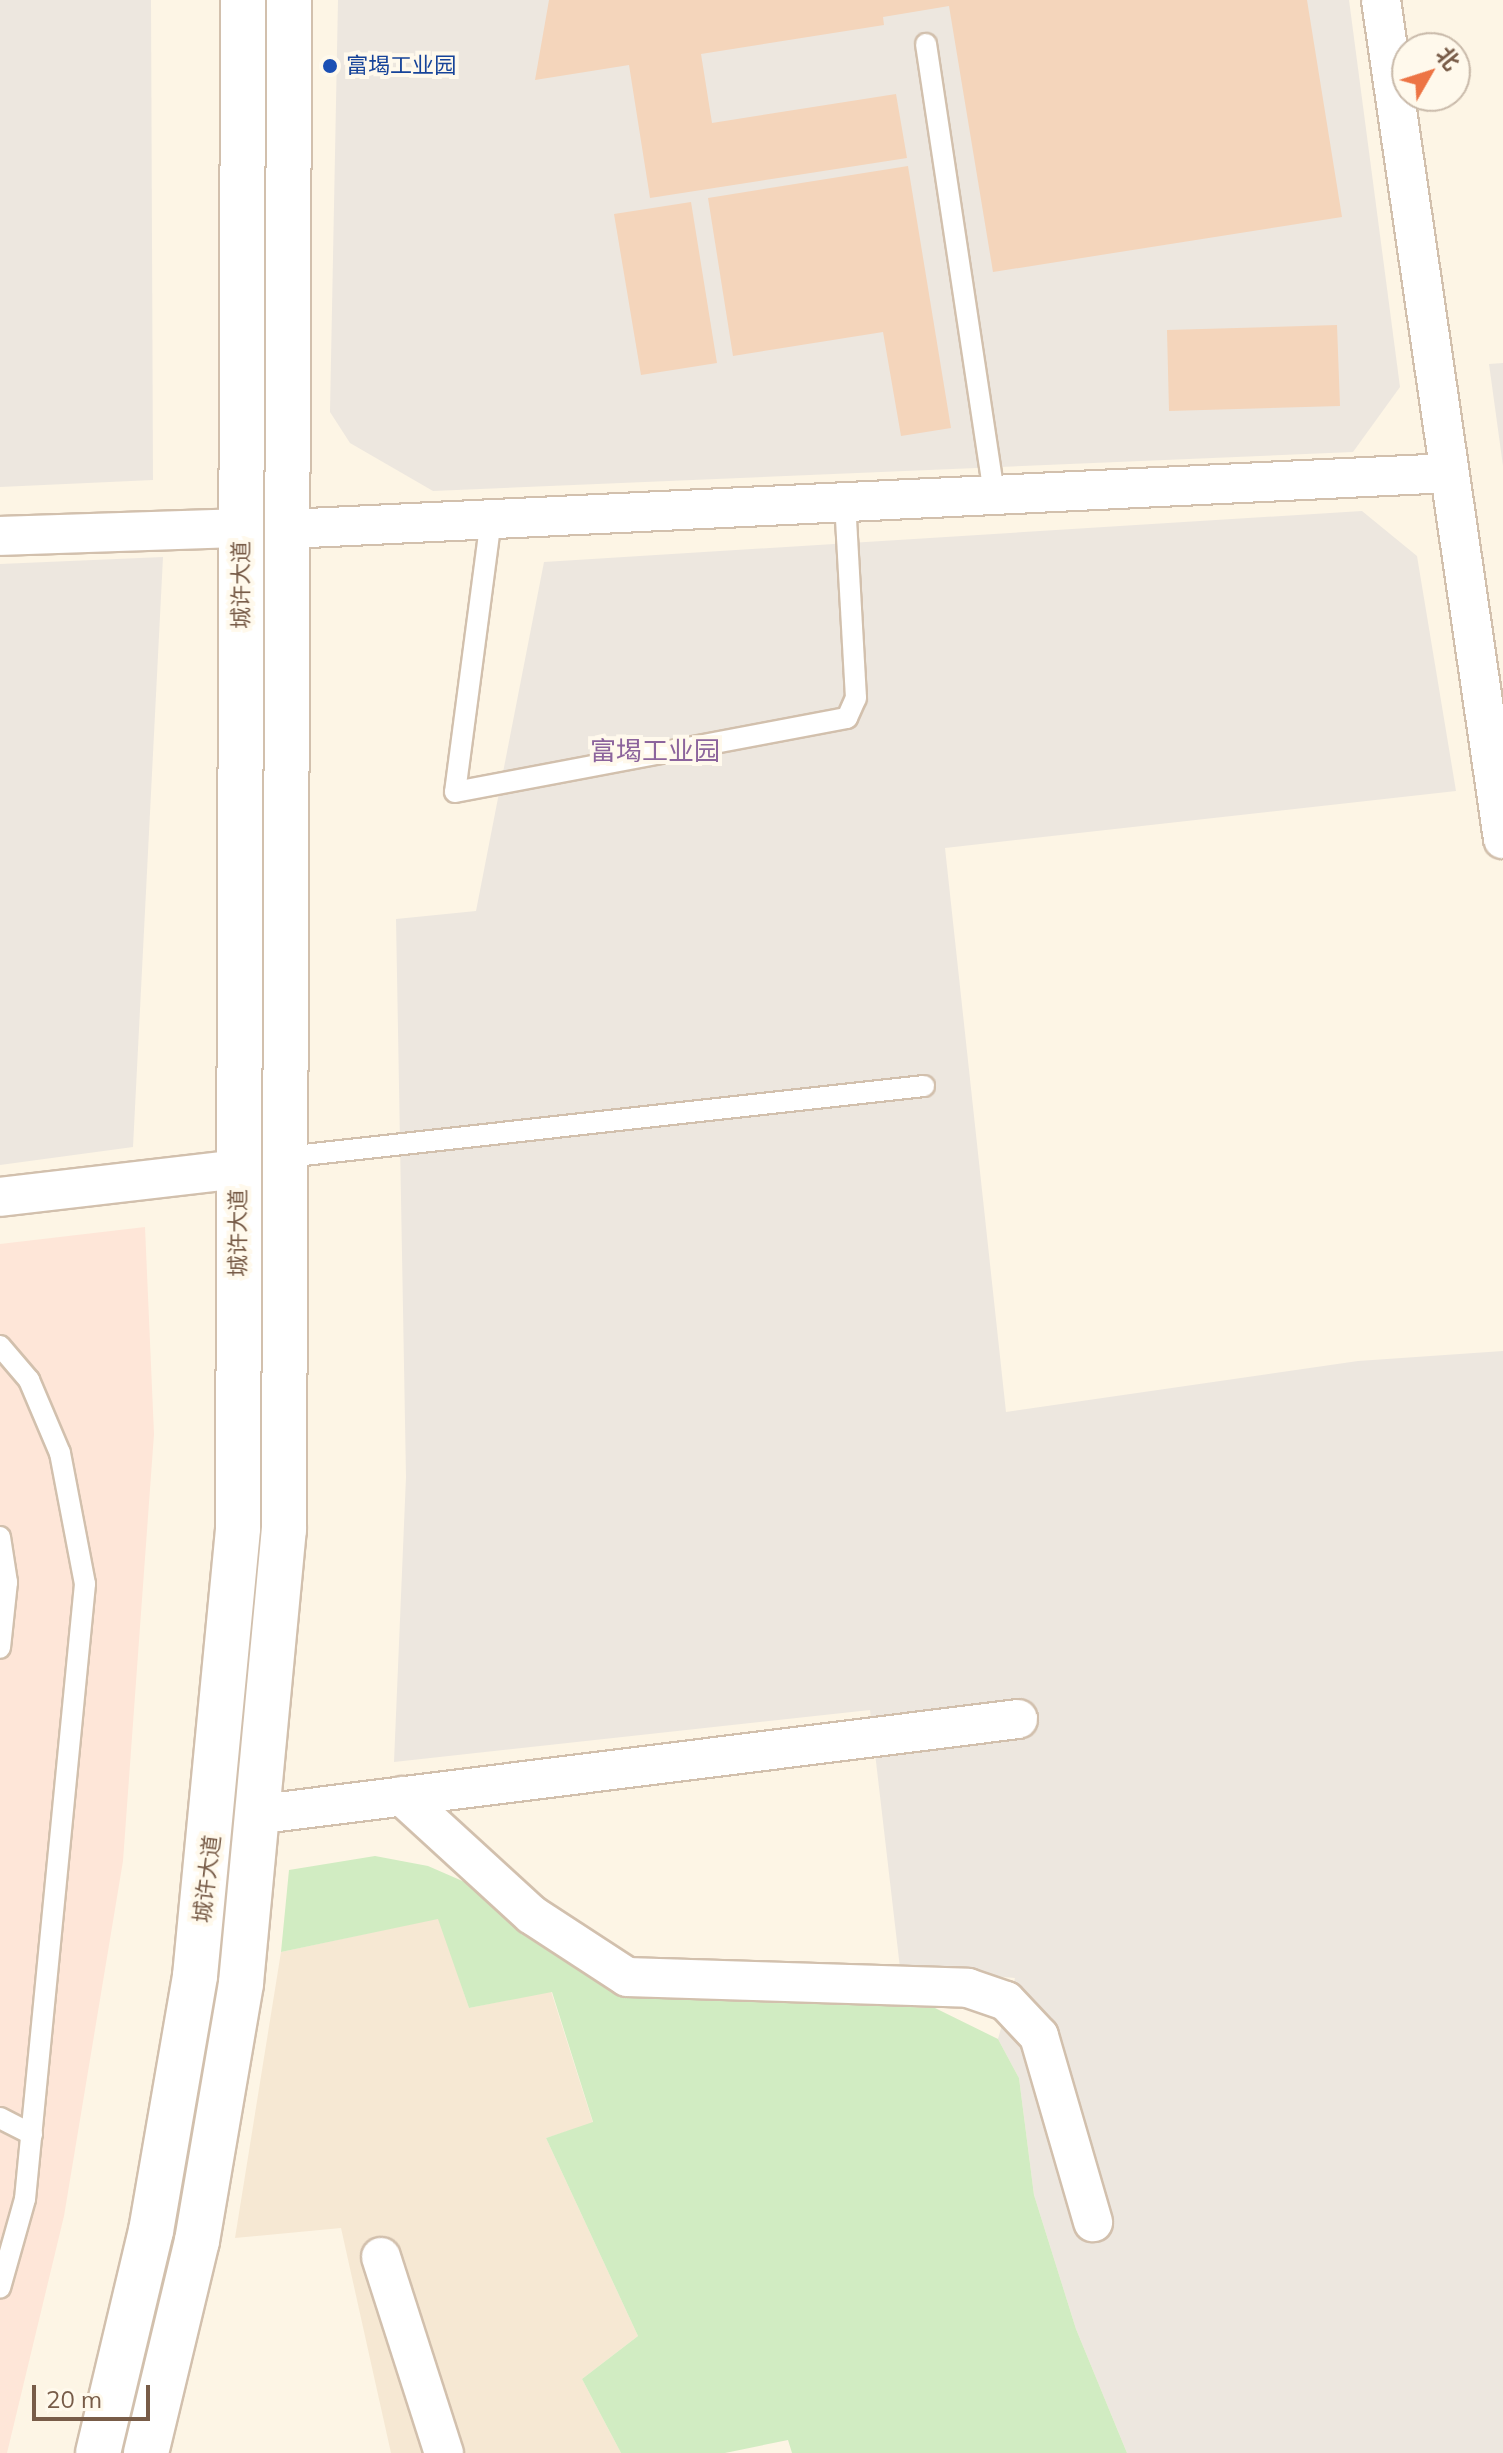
<!DOCTYPE html>
<meta charset="utf-8">
<style>
body{margin:0}
#map{position:relative;width:1503px;height:2453px;overflow:hidden;background:#fdf5e5;font-family:Mulish,"Noto Sans SC",sans-serif}
div>[style]{position:absolute}
.residential>*{inset:0;background:#f6e8d3}
.commercial>*{inset:0;background:#fee6d8}
.industrial>*{inset:0;background:#ede7df}
.green>*{inset:0;background:#d1ecc2}
.building>*{inset:0;background:#f4d5bb}
.roads{filter:drop-shadow(2px 0 #d2c0ad) drop-shadow(-2px 0 #d2c0ad) drop-shadow(0 2px #d2c0ad) drop-shadow(0 -2px #d2c0ad)}
.service>*{height:20px;margin:-10px;padding:0 10px;transform-origin:10px;border-radius:10px;background:#fff}
.minor>*{height:38px;margin:-19px;padding:0 19px;transform-origin:19px;border-radius:19px;background:#fff}
.secondary>*{height:44px;margin:-22px;padding:0 22px;transform-origin:22px;border-radius:22px;background:#fff}
.dots>*{width:22px;height:22px;translate:-50% -50%;box-sizing:border-box;border:4px solid #fff9ec;border-radius:50%}
span{translate:-50% -50%;white-space:nowrap;text-align:center;line-height:1.15;-webkit-text-stroke:8px #fff9ec;paint-order:stroke}
.transit-label{font-size:22px;color:#164399}
.left{translate:0 -50%;text-align:left}
.street-label{font-size:22px;color:#785c48}
.quarter-label{font-size:26px;color:#8c649c}
.north{position:absolute;left:1391px;top:32px;width:80px;height:80px;box-sizing:border-box;background:#fff9ec;border:2px solid #c9baaa;border-radius:50%;rotate:51deg;font-size:22px;font-weight:700;line-height:32px;text-align:center;color:#785c48}
.north::after{content:'';display:block;margin:auto;width:28px;height:36px;background:#ed7444;clip-path:polygon(50% 0,100% 100%,50% 72%,0 100%)}
.scale{position:absolute;left:32px;top:2385px;width:118px;height:36px;box-sizing:border-box;border:4px solid #785c48;border-top:0;padding-left:10px;font-size:24px;line-height:28px;white-space:nowrap;color:#785c48;-webkit-text-stroke:6px #fff9ec;paint-order:stroke}
</style>
<div id="map">
<div class="residential">
<div style="clip-path:polygon(439px 1918px,469px 2008px,551px 1991px,593px 2123px,546px 2138px,638px 2336px,582px 2379px,621px 2453px,391px 2453px,341px 2228px,235px 2238px,281px 1952px)"></div>
</div>
<div class="commercial">
<div style="clip-path:polygon(145px 1227px,154px 1434px,123px 1861px,64px 2216px,7px 2453px,0 2453px,0 1244px)"></div>
</div>
<div class="industrial">
<div style="clip-path:polygon(0 0,151px 0,153px 480px,0 487px)"></div>
<div style="clip-path:polygon(338px 0,1349px 0,1400px 387px,1353px 452px,433px 491px,350px 443px,330px 412px)"></div>
<div style="clip-path:polygon(1503px 363px,1503px 466px,1489px 364px)"></div>
<div style="clip-path:polygon(1362px 511px,1417px 556px,1456px 791px,945px 848px,1006px 1412px,1358px 1361px,1503px 1351px,1503px 2453px,1127px 2453px,1076px 2329px,1034px 2195px,1019px 2078px,998px 2039px,1015px 1978px,900px 1968px,870px 1710px,394px 1762px,406px 1477px,396px 919px,476px 911px,544px 562px)"></div>
<div style="clip-path:polygon(163px 557px,133px 1147px,0 1165px,0 564px)"></div>
</div>
<div class="green">
<div style="clip-path:polygon(375px 1856px,428px 1866px,490px 1893px,588px 1975px,637px 1995px,935px 2008px,998px 2039px,1019px 2078px,1034px 2195px,1076px 2329px,1127px 2453px,792px 2453px,788px 2440px,725px 2453px,621px 2453px,582px 2379px,638px 2336px,546px 2138px,593px 2122px,552px 1992px,469px 2008px,438px 1919px,281px 1952px,289px 1870px)"></div>
</div>
<div class="building">
<div style="clip-path:polygon(549px 0,1307px 0,1342px 217px,993px 272px,949px 6px,883px 17px,884px 25px,701px 54px,712px 123px,896px 94px,907px 158px,650px 198px,629px 65px,535px 80px)"></div>
<div style="clip-path:polygon(908px 166px,951px 428px,901px 436px,883px 332px,733px 356px,708px 198px)"></div>
<div style="clip-path:polygon(691px 202px,717px 363px,641px 375px,614px 214px)"></div>
<div style="clip-path:polygon(1337px 325px,1340px 406px,1169px 411px,1167px 330px)"></div>
</div>
<div class="roads">
<div class="service">
<div style="left:926px;top:44px;width:456px;rotate:81.4deg"></div>
<div style="left:491px;top:519px;width:275px;rotate:97.5deg"></div>
<div style="left:455px;top:792px;width:399px;rotate:-10.7deg"></div>
<div style="left:847px;top:718px;width:22px;rotate:-66deg"></div>
<div style="left:856px;top:698px;width:196px;rotate:-93.2deg"></div>
<div style="left:286px;top:1157px;width:642px;rotate:-6.35deg"></div>
<div style="left:0;top:1346px;width:45px;rotate:49.5deg"></div>
<div style="left:29px;top:1380px;width:79px;rotate:67deg"></div>
<div style="left:60px;top:1453px;width:133px;rotate:79.2deg"></div>
<div style="left:85px;top:1584px;width:618px;rotate:95.57deg"></div>
<div style="left:25px;top:2199px;width:92px;rotate:105.7deg"></div>
<div style="left:0;top:1537px;width:46px;rotate:81.2deg"></div>
<div style="left:7px;top:1582px;width:66px;rotate:96.1deg"></div>
<div style="left:0;top:2118px;width:36px;rotate:27deg"></div>
</div>
<div class="minor">
<div style="left:1381px;top:0;width:848px;rotate:81.73deg"></div>
<div style="left:288px;top:529px;width:1163px;rotate:-2.76deg"></div>
<div style="left:0;top:536px;width:241px;rotate:-1.9deg"></div>
<div style="left:0;top:1197px;width:240px;rotate:-6.7deg"></div>
<div style="left:402px;top:1796px;width:176px;rotate:42.5deg"></div>
<div style="left:532px;top:1915px;width:113px;rotate:33.1deg"></div>
<div style="left:627px;top:1977px;width:341px;rotate:1.8deg"></div>
<div style="left:968px;top:1988px;width:40px;rotate:18.9deg"></div>
<div style="left:1006px;top:2001px;width:48px;rotate:46.7deg"></div>
<div style="left:1039px;top:2036px;width:194px;rotate:73.8deg"></div>
<div style="left:262px;top:1814px;width:762px;rotate:-7.16deg"></div>
<div style="left:381px;top:2257px;width:206px;rotate:72.2deg"></div>
</div>
<div class="secondary">
<div style="left:98px;top:2453px;width:228px;rotate:-76.6deg"></div>
<div style="left:151px;top:2231px;width:259px;rotate:-80.2deg"></div>
<div style="left:195px;top:1976px;width:450px;rotate:-84.5deg"></div>
<div style="left:238px;top:1528px;width:1528px;rotate:-89.81deg"></div>
<div style="left:146px;top:2453px;width:218px;rotate:-76.5deg"></div>
<div style="left:197px;top:2241px;width:262px;rotate:-80.3deg"></div>
<div style="left:241px;top:1983px;width:455px;rotate:-84.6deg"></div>
<div style="left:284px;top:1530px;width:1530px;rotate:-89.81deg"></div>
</div>
</div>
<div class="dots">
<div style="left:330px;top:66px;background:#1a4fb4"></div>
</div>
<div class="transit-label">
<span class="left" style="left:346px;top:66px">富堨工业园</span>
</div>
<div class="street-label">
<span style="left:241px;top:585px;rotate:-90deg">城许大道</span>
<span style="left:238px;top:1233px;rotate:-90deg">城许大道</span>
<span style="left:207px;top:1879px;rotate:-83deg">城许大道</span>
</div>
<div class="quarter-label">
<span style="left:655px;top:751px">富堨工业园</span>
</div>
<div class="north">北</div>
<div class="scale">20 m</div>
</div>
